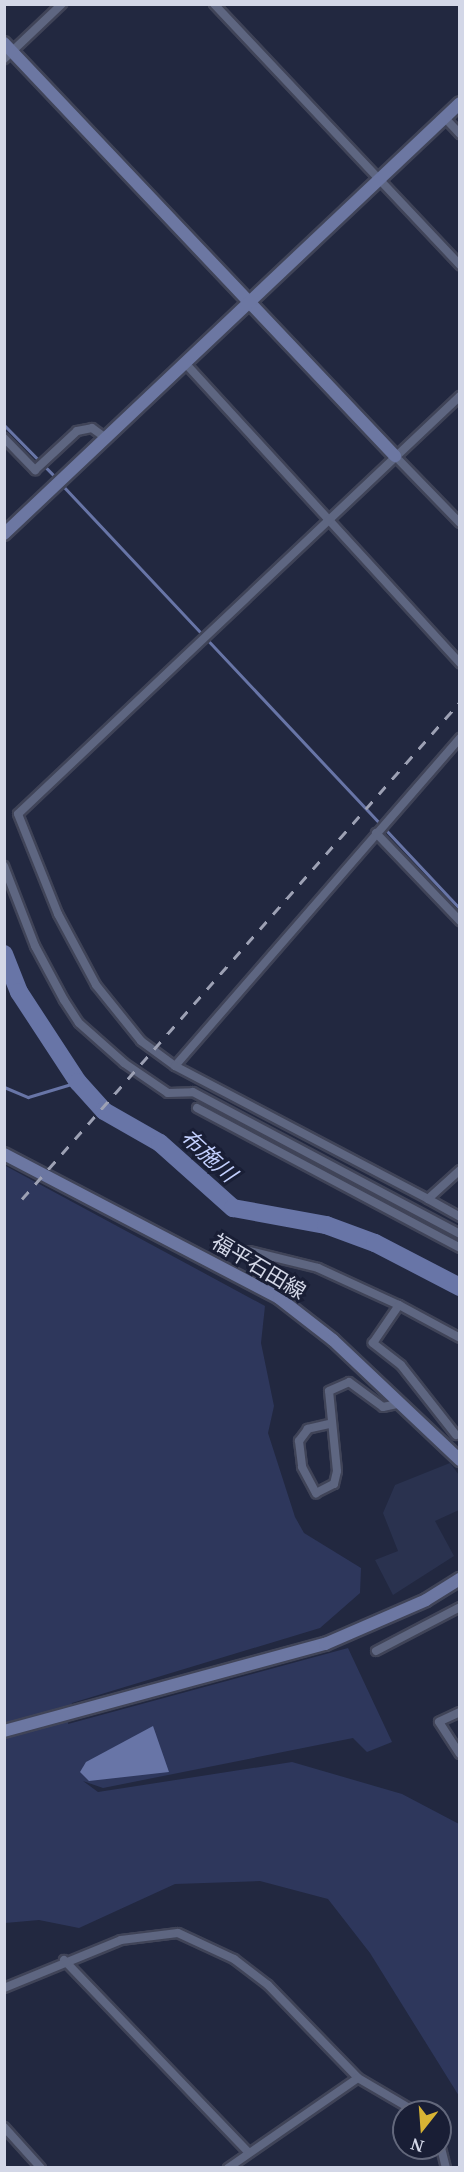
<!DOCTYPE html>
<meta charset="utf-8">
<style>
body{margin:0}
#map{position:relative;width:464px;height:2172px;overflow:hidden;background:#222840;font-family:"Noto Serif","Noto Sans JP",serif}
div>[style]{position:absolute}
.built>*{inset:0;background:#2a324f}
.green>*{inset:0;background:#2e375c}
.water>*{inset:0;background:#6875a7}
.stream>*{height:3px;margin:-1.5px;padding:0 1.5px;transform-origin:1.5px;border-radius:1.5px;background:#6875a7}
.river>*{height:18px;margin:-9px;padding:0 9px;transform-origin:9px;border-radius:9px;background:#6875a7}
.roads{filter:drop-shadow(2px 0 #404458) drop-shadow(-2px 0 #404458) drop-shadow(0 2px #404458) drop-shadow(0 -2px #404458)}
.street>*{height:8px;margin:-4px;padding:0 4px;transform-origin:4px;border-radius:4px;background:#5e6681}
.secondary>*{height:12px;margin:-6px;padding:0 6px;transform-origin:6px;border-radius:6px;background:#6c77a2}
.rail>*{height:3px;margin-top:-1.5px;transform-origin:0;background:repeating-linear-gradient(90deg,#9da1b4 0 10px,transparent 0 20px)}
span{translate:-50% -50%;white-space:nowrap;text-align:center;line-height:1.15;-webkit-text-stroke:6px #191e35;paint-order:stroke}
.street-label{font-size:21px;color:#d3d7e7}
.water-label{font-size:22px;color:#c3d0fe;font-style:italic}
.frame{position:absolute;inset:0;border:6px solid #d3d7e7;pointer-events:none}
.north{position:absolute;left:392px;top:2100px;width:60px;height:60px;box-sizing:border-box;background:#191e35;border:2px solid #63687c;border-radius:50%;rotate:197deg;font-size:16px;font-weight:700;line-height:24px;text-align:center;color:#d3d7e7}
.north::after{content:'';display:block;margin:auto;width:21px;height:27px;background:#d8b434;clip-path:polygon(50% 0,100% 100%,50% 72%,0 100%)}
</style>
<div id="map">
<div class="built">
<div style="clip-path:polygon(450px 1463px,459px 1475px,459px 1510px,435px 1521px,454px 1556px,393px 1595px,375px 1560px,398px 1551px,383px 1513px,395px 1485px)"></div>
</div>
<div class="green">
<div style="clip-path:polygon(4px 1165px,265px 1306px,261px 1343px,274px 1406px,268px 1433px,295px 1517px,304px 1533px,361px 1568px,360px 1593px,320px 1628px,72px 1703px,68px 1724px,348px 1648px,392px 1742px,367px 1752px,353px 1738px,103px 1788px,83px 1781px,98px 1792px,292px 1762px,402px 1794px,459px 1824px,459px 2096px,370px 1953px,328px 1899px,260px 1881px,175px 1884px,79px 1928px,39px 1920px,5px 1923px)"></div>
</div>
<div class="water">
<div style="clip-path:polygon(153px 1726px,169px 1772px,89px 1781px,80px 1772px,86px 1762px)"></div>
</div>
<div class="stream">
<div style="left:4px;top:425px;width:77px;rotate:45.5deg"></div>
<div style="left:62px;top:485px;width:582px;rotate:46.81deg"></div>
<div style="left:4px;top:1087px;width:26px;rotate:23deg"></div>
<div style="left:28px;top:1097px;width:52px;rotate:-16.7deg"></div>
</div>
<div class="river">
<div style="left:4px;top:954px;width:41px;rotate:68.5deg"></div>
<div style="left:19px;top:992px;width:108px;rotate:56.8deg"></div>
<div style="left:78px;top:1082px;width:39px;rotate:48deg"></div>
<div style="left:104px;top:1111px;width:64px;rotate:29.7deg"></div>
<div style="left:160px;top:1143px;width:98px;rotate:41.7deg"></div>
<div style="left:233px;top:1208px;width:95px;rotate:10.4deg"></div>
<div style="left:326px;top:1225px;width:52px;rotate:20.2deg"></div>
<div style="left:375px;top:1243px;width:96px;rotate:27.4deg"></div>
</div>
<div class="roads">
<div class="street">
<div style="left:214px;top:4px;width:359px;rotate:46.7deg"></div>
<div style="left:4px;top:59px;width:80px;rotate:-43.5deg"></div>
<div style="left:445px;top:118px;width:22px;rotate:47deg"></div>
<div style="left:186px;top:364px;width:406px;rotate:47.5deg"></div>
<div style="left:460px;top:396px;width:608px;rotate:136.6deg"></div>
<div style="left:18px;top:814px;width:108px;rotate:68.2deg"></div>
<div style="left:58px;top:914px;width:81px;rotate:61.8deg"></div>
<div style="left:96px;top:985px;width:72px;rotate:51.2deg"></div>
<div style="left:141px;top:1041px;width:42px;rotate:36.3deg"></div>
<div style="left:175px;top:1066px;width:435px;rotate:-49deg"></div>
<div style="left:4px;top:438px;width:45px;rotate:45.9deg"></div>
<div style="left:35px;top:470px;width:57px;rotate:-42.9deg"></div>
<div style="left:77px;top:431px;width:15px;rotate:-11deg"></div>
<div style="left:92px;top:428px;width:17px;rotate:36deg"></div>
<div style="left:395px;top:456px;width:93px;rotate:45.9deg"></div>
<div style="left:376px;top:833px;width:122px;rotate:46.3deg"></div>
<div style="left:4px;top:866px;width:86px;rotate:68.8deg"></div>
<div style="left:35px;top:946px;width:61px;rotate:61.8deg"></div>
<div style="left:64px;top:1000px;width:27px;rotate:57deg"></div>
<div style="left:79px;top:1023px;width:60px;rotate:41.6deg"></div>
<div style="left:124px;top:1063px;width:53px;rotate:34.3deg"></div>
<div style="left:168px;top:1093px;width:25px;rotate:-2deg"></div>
<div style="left:193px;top:1092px;width:302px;rotate:28deg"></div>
<div style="left:175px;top:1066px;width:286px;rotate:27.7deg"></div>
<div style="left:428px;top:1199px;width:43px;rotate:-42.2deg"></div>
<div style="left:197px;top:1108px;width:298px;rotate:28deg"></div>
<div style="left:428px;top:1199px;width:37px;rotate:29deg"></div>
<div style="left:249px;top:1251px;width:71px;rotate:13.8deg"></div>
<div style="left:318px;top:1268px;width:89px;rotate:24.6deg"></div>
<div style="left:329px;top:1424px;width:22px;rotate:167deg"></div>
<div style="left:308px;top:1429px;width:15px;rotate:127deg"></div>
<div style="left:299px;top:1441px;width:26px;rotate:83deg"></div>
<div style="left:302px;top:1467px;width:30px;rotate:62deg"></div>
<div style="left:316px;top:1493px;width:20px;rotate:-27deg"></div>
<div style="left:334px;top:1484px;width:13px;rotate:-77deg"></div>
<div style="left:337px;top:1471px;width:80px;rotate:-95.7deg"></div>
<div style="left:329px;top:1391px;width:22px;rotate:-24deg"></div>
<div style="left:349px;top:1382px;width:42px;rotate:36.3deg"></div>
<div style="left:383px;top:1407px;width:19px;rotate:-12deg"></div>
<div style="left:456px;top:1435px;width:89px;rotate:-128.2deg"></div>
<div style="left:401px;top:1365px;width:36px;rotate:-142deg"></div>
<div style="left:373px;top:1343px;width:46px;rotate:-55.6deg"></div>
<div style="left:399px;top:1305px;width:69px;rotate:28.4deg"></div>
<div style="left:376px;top:1651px;width:95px;rotate:-27.6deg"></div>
<div style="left:460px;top:1712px;width:23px;rotate:155deg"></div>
<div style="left:439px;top:1722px;width:38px;rotate:57deg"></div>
<div style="left:64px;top:1960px;width:265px;rotate:46.2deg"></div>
<div style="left:4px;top:1988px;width:126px;rotate:-22.3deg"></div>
<div style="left:121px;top:1940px;width:57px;rotate:-7deg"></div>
<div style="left:178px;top:1933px;width:62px;rotate:24.9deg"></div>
<div style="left:234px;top:1959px;width:43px;rotate:37.4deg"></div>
<div style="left:268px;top:1985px;width:129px;rotate:45.9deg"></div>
<div style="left:358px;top:2078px;width:67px;rotate:30.4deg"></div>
<div style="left:4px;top:2127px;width:55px;rotate:47.9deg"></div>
<div style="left:440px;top:2144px;width:25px;rotate:76deg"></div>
<div style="left:228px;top:2168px;width:158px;rotate:-34.7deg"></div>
</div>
<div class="secondary">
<div style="left:4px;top:43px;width:569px;rotate:46.57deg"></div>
<div style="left:4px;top:534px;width:627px;rotate:-43.39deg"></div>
<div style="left:4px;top:1154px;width:310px;rotate:27.6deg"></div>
<div style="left:279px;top:1298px;width:68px;rotate:37.9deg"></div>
<div style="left:333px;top:1340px;width:175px;rotate:43.4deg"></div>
<div style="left:4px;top:1731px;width:333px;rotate:-15.2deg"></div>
<div style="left:325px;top:1644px;width:110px;rotate:-23.5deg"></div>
<div style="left:426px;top:1600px;width:40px;rotate:-32deg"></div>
</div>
</div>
<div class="rail">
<div style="left:22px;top:1199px;width:662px;rotate:-48.61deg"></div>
</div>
<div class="street-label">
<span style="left:259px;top:1266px;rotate:31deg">福平石田線</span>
</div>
<div class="water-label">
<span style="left:209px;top:1155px;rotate:42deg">布施川</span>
</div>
<div class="frame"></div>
<div class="north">N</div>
</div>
